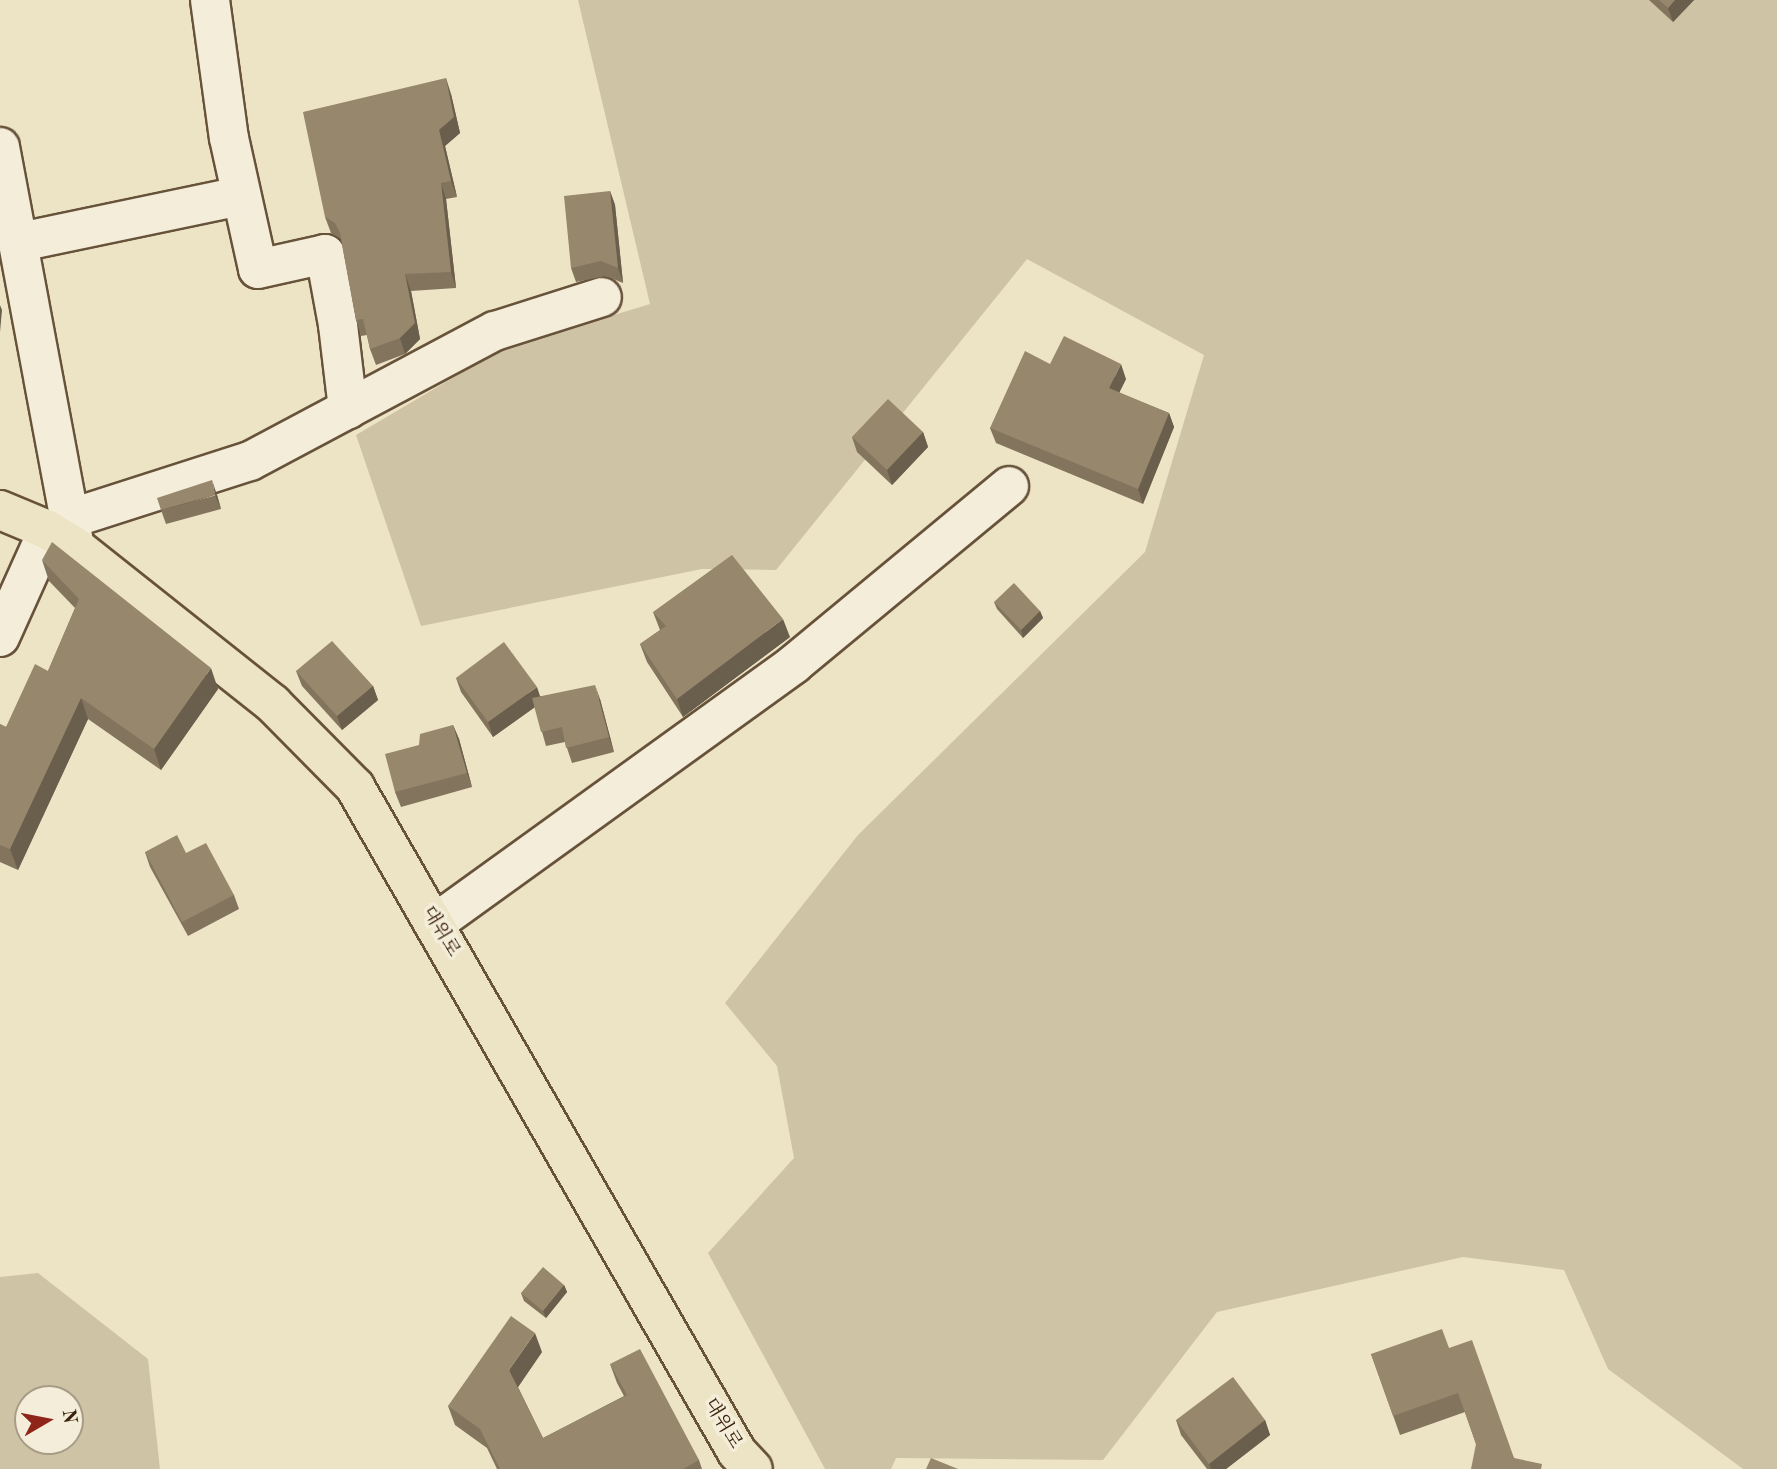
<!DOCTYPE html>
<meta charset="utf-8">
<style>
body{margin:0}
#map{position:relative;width:1777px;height:1469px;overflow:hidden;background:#ede4c6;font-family:"Old Standard TT","Noto Serif KR",serif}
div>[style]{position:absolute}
.green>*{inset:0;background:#cfc3a6}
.roads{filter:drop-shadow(2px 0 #67523a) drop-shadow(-2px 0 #67523a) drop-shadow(0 2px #67523a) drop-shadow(0 -2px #67523a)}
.minor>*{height:38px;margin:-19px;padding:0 19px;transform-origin:19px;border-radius:19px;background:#f3edda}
.major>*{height:38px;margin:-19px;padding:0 19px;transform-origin:19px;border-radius:19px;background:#ede4c6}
.wall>*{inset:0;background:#82745d}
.shaded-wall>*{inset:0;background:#6a5e4c}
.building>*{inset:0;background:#97876c}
span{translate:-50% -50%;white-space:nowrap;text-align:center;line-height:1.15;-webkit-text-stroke:7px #f3edda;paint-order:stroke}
.street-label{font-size:19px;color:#3a220b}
.north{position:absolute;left:14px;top:1385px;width:70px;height:70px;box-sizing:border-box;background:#f3edda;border:2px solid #a99c87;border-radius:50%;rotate:80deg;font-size:19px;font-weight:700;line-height:28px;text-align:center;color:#3a220b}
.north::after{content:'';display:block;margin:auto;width:24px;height:32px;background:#8f2418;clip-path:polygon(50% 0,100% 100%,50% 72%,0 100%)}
</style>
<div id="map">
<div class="green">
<div style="clip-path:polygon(578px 0,1777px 0,1777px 1469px,1743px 1469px,1608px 1369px,1564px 1270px,1463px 1257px,1217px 1312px,1103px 1460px,896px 1458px,891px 1469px,825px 1469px,708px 1253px,794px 1158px,777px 1066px,725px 1003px,858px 835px,1145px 552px,1204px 355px,1027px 259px,776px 570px,702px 569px,421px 626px,356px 435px,500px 350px,650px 304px)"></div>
<div style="clip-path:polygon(evenodd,38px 1273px,148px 1359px,160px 1469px,0 1469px,0 1277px,38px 1273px,28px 1399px,70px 1399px,70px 1441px,28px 1441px,28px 1399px)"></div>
</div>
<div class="roads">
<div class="minor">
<div style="left:210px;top:0;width:139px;rotate:82.2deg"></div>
<div style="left:229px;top:138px;width:134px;rotate:77.5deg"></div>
<div style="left:258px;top:269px;width:69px;rotate:-12.6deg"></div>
<div style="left:325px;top:254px;width:72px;rotate:79.6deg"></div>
<div style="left:338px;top:325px;width:85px;rotate:83.2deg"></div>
<div style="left:0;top:147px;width:404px;rotate:79.4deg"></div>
<div style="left:20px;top:242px;width:225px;rotate:-11.8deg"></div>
<div style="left:69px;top:519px;width:190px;rotate:-17.8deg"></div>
<div style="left:250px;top:461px;width:277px;rotate:-28deg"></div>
<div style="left:495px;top:331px;width:112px;rotate:-17.6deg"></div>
<div style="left:0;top:637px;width:117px;rotate:-65.8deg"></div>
<div style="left:434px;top:924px;width:444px;rotate:-35.8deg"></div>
<div style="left:794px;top:664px;width:279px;rotate:-39.6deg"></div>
</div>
<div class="major">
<div style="left:0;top:510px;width:52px;rotate:22.6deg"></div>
<div style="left:48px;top:530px;width:31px;rotate:32deg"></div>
<div style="left:74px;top:546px;width:254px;rotate:38.4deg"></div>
<div style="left:273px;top:704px;width:117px;rotate:45.3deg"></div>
<div style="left:355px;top:787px;width:767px;rotate:60.13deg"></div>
<div style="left:737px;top:1452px;width:23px;rotate:47deg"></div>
</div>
</div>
<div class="wall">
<div style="clip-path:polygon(1649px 0,1694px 0,1673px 22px)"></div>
<div style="clip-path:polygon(451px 94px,460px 133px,445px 146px,457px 197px,446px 199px,456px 288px,411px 291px,420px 339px,405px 354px,376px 365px,370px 349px,367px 335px,361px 336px,356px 320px,341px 239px,331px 233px,325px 217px)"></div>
<div style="clip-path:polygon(610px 191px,615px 205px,623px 283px,606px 276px,576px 282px,571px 268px)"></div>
<div style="clip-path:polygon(1050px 364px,1126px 379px,1119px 393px,1169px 413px,1174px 427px,1143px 504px,996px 443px,990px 428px)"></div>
<div style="clip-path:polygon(923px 432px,928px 447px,892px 485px,857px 452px,852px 437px)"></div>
<div style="clip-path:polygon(217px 495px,221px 509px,166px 524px,161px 510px)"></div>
<div style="clip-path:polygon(42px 560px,218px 689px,161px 770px,88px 719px,18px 870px,0 862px,0 724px,6px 727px,48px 671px,75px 608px,49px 581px)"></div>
<div style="clip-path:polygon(994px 602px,1040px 611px,1043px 618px,1023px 638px,997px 609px)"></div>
<div style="clip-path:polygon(653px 612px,790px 637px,683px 717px,647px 662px,640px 644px,660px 630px)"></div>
<div style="clip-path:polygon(296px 671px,373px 686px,378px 700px,342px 730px,302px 686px)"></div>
<div style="clip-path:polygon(456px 678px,540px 696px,600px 699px,614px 752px,572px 763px,565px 742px,546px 746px,535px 707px,493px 737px,461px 692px)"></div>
<div style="clip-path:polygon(453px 725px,459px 739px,472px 787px,401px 807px,395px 792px,419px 745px)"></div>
<div style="clip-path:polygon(145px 852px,186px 853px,234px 895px,239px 909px,188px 936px,150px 867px)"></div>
<div style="clip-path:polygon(564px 1285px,567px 1292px,546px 1318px,524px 1301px,521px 1293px)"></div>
<div style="clip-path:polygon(1449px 1348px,1514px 1458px,1544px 1469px,1476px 1444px,1465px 1412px,1400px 1435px,1371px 1354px)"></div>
<div style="clip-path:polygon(542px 1352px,518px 1387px,543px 1438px,624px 1396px,617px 1383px,610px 1364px,699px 1460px,702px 1469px,497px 1469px,487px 1448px,455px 1425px,448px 1406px)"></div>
<div style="clip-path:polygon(1176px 1420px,1265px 1420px,1270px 1435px,1226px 1469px,1207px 1469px,1181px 1435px)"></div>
</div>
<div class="shaded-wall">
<div style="clip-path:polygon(1675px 0,1694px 0,1673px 22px,1668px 8px)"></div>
<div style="clip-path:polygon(446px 78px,451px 94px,460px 133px,445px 146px,457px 197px,451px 181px,439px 130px)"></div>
<div style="clip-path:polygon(441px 183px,446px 199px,456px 288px,451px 272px)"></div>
<div style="clip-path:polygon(610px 191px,615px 205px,623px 283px,618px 268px)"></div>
<div style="clip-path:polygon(405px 274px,411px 291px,420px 339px,405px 354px,400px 338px)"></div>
<div style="clip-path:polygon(0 305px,2px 310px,0 332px)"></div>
<div style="clip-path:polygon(1121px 364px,1126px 379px,1114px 403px,1109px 388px)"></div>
<div style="clip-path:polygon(1169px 413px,1174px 427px,1143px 504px,1138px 489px)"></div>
<div style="clip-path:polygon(923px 432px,928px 447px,892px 485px,887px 470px)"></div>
<div style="clip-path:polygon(212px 480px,217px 495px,221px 509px,215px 495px)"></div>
<div style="clip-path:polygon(1040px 611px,1043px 618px,1023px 638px,1021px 630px)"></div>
<div style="clip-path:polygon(783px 619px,790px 637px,683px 717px,677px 699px)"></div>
<div style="clip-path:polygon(211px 668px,218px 689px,161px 770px,154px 749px)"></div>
<div style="clip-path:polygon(595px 685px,600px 699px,614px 752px,609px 737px)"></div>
<div style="clip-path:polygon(373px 686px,378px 700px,342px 730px,337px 716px)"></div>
<div style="clip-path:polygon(537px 687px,542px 702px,493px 737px,488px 722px)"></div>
<div style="clip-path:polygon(81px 698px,88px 719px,18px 870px,10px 849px)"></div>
<div style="clip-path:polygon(453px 725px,459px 739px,472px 787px,467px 773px)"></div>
<div style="clip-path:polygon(564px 1285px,567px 1292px,546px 1318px,543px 1311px)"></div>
<div style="clip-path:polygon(535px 1333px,542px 1352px,516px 1390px,509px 1370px)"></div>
<div style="clip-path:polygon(1265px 1420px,1270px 1435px,1226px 1469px,1211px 1469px,1209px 1464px)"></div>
</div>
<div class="building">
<div style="clip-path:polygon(1659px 0,1675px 0,1668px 8px)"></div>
<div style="clip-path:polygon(446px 78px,454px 117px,439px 130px,451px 181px,441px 183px,451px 272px,405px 274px,415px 323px,400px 338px,370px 349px,363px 319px,356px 320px,340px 233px,335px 223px,325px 217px,303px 112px)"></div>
<div style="clip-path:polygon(610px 191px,618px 268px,601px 261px,571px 268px,564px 196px)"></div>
<div style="clip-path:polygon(1064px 336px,1121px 364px,1109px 388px,1169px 413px,1138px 489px,990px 428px,1025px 351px,1050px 364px)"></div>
<div style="clip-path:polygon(888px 399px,923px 432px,887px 470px,852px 437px)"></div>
<div style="clip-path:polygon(212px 480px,215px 495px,161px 510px,157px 498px)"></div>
<div style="clip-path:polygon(52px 542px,211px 668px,154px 749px,81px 698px,10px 849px,0 845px,0 724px,6px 727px,35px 664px,48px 671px,79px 599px,42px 560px)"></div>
<div style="clip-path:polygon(732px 555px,783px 619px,677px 699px,640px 644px,666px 626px,653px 612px)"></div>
<div style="clip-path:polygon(1014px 583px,1040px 611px,1021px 630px,994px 602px)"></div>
<div style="clip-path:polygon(332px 641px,373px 686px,337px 716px,296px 671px)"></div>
<div style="clip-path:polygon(504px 642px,537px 687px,488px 722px,456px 678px)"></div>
<div style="clip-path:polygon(595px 685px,609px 737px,566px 748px,562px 727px,541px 732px,532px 698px)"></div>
<div style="clip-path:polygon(453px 725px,467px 773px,395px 792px,385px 754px,419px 745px,420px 734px)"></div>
<div style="clip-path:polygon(177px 835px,186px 853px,206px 843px,234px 895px,182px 922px,145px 852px)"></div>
<div style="clip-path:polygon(543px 1267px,564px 1285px,543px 1311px,521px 1293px)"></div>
<div style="clip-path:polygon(511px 1316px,535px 1333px,509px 1370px,543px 1438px,627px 1395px,610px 1364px,640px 1349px,699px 1460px,683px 1469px,500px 1469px,480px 1429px,448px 1406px)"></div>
<div style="clip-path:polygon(1442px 1329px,1449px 1348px,1472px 1340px,1514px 1458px,1542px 1464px,1541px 1469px,1471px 1469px,1476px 1444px,1458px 1393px,1393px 1416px,1371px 1354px)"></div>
<div style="clip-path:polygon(1233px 1377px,1265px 1420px,1209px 1464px,1176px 1420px)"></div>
<div style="clip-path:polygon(931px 1458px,958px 1469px,926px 1469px)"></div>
</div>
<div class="street-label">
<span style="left:440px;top:932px;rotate:59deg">대위로</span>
<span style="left:722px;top:1424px;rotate:59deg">대위로</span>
</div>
<div class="north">N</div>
</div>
